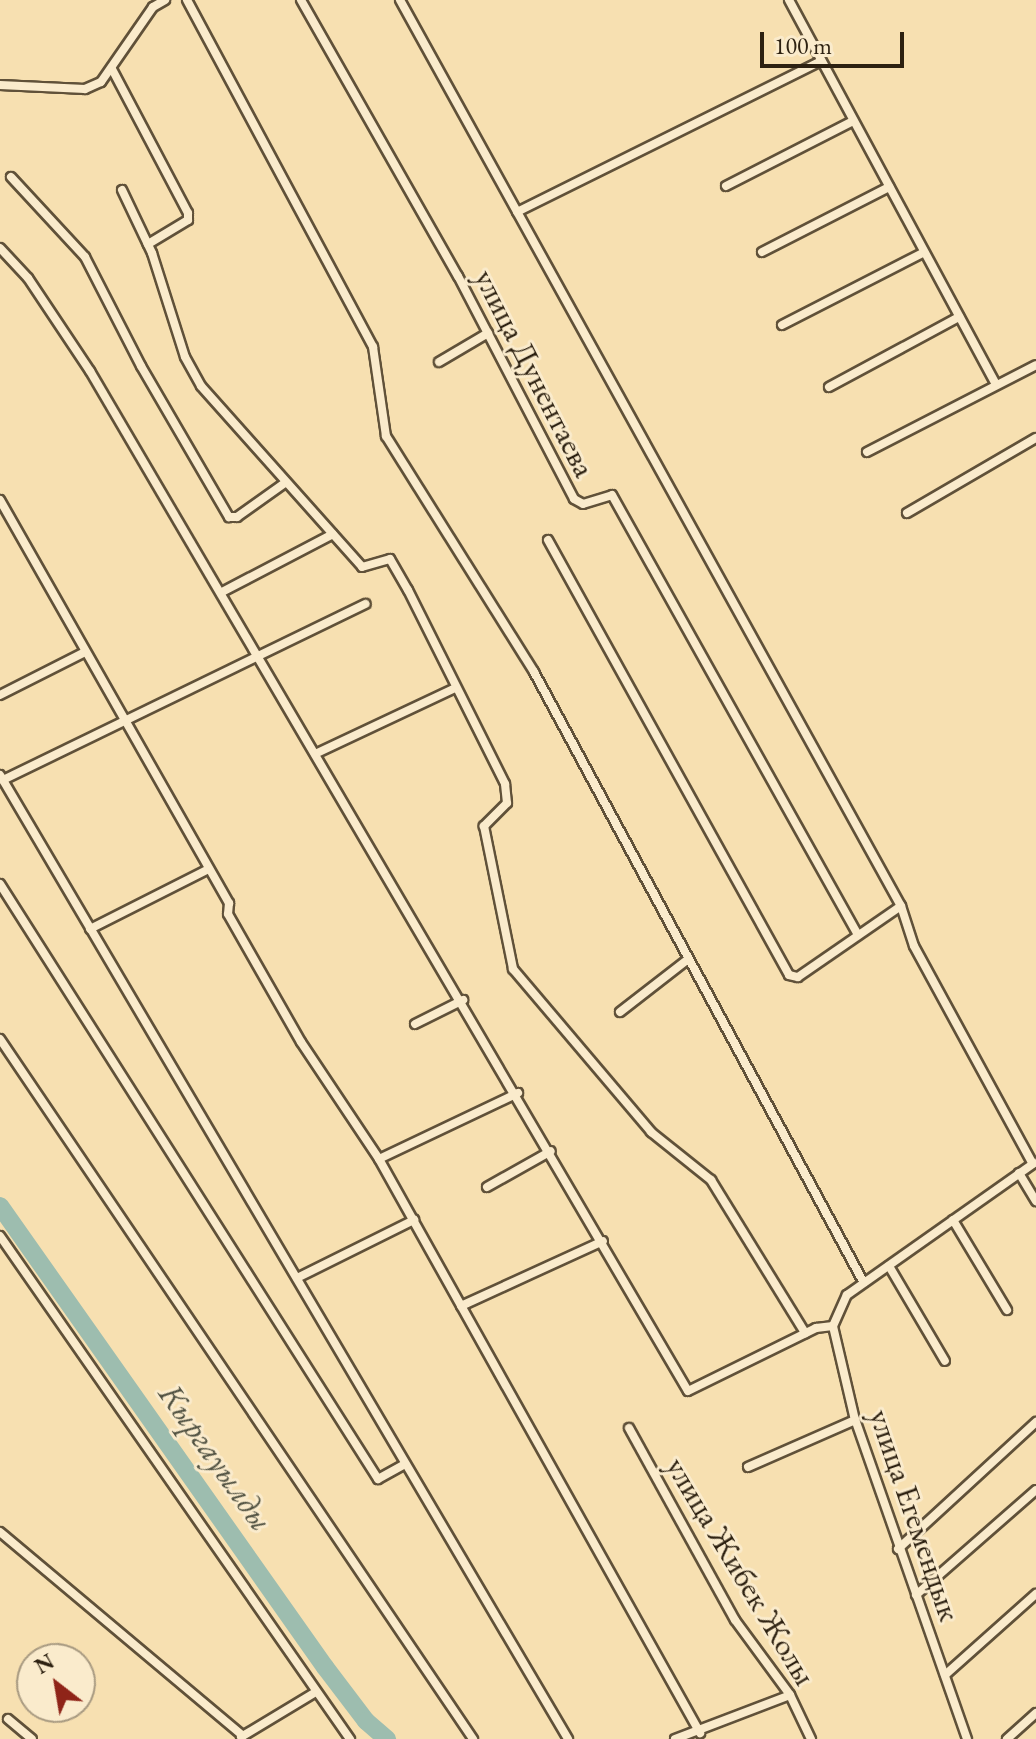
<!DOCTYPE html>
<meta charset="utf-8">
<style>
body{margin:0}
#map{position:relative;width:1036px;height:1739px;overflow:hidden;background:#f7e0b1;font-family:"EB Garamond",serif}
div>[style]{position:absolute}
.river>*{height:18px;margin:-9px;padding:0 9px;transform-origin:9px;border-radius:9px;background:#9dbdaf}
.roads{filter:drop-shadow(2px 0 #605139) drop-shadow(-2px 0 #605139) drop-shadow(0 2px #605139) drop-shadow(0 -2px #605139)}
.street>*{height:8px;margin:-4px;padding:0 4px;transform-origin:4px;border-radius:4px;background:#faebcc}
span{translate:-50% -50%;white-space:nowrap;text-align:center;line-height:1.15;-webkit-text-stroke:6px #faebcc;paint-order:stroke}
.street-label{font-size:32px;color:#2d2111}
.water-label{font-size:34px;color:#4f5040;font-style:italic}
.north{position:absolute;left:16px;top:1643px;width:80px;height:80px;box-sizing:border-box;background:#faebcc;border:2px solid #a89a81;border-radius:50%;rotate:329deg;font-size:22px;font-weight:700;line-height:32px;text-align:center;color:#2d2111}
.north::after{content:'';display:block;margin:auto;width:28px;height:36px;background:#8f2418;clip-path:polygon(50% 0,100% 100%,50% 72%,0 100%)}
.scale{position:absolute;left:760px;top:32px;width:144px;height:36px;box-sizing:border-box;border:4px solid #2d2111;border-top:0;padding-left:10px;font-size:24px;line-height:28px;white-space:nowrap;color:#2d2111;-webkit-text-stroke:6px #faebcc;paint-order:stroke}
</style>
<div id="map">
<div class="river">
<div style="left:0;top:1206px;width:564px;rotate:54.82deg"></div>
<div style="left:325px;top:1667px;width:68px;rotate:52.8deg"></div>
<div style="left:366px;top:1721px;width:28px;rotate:41deg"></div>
</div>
<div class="roads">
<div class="street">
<div style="left:187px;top:0;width:394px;rotate:61.8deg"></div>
<div style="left:373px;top:347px;width:90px;rotate:81.7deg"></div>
<div style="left:386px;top:436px;width:279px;rotate:57.9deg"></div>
<div style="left:534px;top:672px;width:694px;rotate:61.63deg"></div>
<div style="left:301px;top:0;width:318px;rotate:60.4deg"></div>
<div style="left:458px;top:276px;width:251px;rotate:62.5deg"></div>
<div style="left:574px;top:499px;width:10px;rotate:29deg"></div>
<div style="left:583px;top:504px;width:30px;rotate:-17deg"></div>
<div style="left:612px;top:495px;width:504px;rotate:60.79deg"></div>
<div style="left:400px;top:0;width:1035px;rotate:61.06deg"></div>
<div style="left:901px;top:906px;width:42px;rotate:72deg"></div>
<div style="left:914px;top:946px;width:248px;rotate:61.4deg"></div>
<div style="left:789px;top:0;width:437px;rotate:61.7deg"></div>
<div style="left:112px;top:69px;width:163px;rotate:62.2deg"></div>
<div style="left:188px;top:213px;width:7px;rotate:90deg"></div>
<div style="left:188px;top:220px;width:47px;rotate:149deg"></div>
<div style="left:0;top:85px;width:85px;rotate:2.7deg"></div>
<div style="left:85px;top:89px;width:17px;rotate:-24deg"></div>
<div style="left:101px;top:82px;width:91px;rotate:-55.3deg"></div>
<div style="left:153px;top:7px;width:14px;rotate:-30deg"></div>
<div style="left:11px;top:177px;width:109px;rotate:47.2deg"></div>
<div style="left:85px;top:257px;width:123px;rotate:62.8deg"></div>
<div style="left:141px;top:366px;width:175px;rotate:59.8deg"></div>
<div style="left:229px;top:517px;width:8px"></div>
<div style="left:237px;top:517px;width:60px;rotate:-35.5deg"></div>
<div style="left:726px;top:186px;width:143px;rotate:-27.1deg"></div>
<div style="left:122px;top:190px;width:70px;rotate:64.5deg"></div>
<div style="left:152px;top:253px;width:109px;rotate:72.4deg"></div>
<div style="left:185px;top:357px;width:33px;rotate:61deg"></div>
<div style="left:201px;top:386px;width:242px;rotate:48.3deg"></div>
<div style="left:362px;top:567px;width:29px;rotate:-16deg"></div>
<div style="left:390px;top:559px;width:36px;rotate:60deg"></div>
<div style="left:408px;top:590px;width:217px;rotate:63.4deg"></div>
<div style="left:505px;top:784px;width:19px;rotate:84deg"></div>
<div style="left:507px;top:803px;width:33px;rotate:135deg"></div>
<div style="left:484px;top:826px;width:146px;rotate:78.5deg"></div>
<div style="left:513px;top:969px;width:214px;rotate:49.7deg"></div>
<div style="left:651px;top:1132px;width:77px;rotate:38.7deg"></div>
<div style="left:711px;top:1180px;width:180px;rotate:58.4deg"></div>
<div style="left:517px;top:212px;width:339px;rotate:-26.4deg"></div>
<div style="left:0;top:248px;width:41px;rotate:47deg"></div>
<div style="left:28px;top:278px;width:112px;rotate:56.3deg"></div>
<div style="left:90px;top:371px;width:1182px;rotate:59.62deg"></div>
<div style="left:688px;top:1391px;width:143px;rotate:-26.2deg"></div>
<div style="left:816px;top:1328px;width:17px;rotate:-7deg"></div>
<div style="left:762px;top:252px;width:143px;rotate:-27.1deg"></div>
<div style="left:782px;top:325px;width:158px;rotate:-27.1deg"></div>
<div style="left:439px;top:362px;width:57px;rotate:-30.6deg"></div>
<div style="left:829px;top:387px;width:148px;rotate:-28.3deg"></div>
<div style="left:867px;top:452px;width:190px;rotate:-27.2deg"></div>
<div style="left:0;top:500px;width:464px;rotate:60.4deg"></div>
<div style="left:229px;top:903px;width:11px;rotate:95deg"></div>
<div style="left:228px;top:914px;width:147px;rotate:60.3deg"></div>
<div style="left:301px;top:1042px;width:141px;rotate:56.3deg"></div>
<div style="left:379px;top:1159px;width:658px;rotate:60.78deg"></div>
<div style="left:907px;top:513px;width:149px;rotate:-30.2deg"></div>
<div style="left:548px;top:540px;width:497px;rotate:61deg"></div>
<div style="left:789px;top:975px;width:9px;rotate:13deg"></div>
<div style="left:798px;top:977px;width:125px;rotate:-34.6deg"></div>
<div style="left:222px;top:592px;width:125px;rotate:-27.6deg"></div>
<div style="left:0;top:695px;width:95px;rotate:-26.8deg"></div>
<div style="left:315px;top:754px;width:155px;rotate:-25.2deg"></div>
<div style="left:0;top:775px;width:1119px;rotate:59.49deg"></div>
<div style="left:3px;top:780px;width:403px;rotate:-25.9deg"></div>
<div style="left:0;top:884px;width:705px;rotate:57.57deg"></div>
<div style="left:378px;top:1479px;width:31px;rotate:-29deg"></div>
<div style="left:90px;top:929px;width:133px;rotate:-26.8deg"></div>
<div style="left:620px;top:1012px;width:85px;rotate:-37.8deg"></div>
<div style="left:415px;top:1024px;width:54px;rotate:-26.6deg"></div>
<div style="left:0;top:1039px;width:845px;rotate:55.95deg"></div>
<div style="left:379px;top:1159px;width:154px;rotate:-25.4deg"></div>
<div style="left:1019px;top:1173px;width:33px;rotate:59deg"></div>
<div style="left:487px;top:1187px;width:73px;rotate:-29.4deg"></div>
<div style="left:953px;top:1220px;width:105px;rotate:59deg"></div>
<div style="left:0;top:1236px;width:613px;rotate:55.17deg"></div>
<div style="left:889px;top:1266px;width:110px;rotate:59.5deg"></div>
<div style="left:297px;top:1278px;width:131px;rotate:-26.4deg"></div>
<div style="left:461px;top:1306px;width:156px;rotate:-24.6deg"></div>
<div style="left:629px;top:1428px;width:219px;rotate:61.1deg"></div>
<div style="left:735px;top:1620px;width:93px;rotate:53.7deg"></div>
<div style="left:790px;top:1695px;width:49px;rotate:64.5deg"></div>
<div style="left:748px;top:1467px;width:117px;rotate:-23.7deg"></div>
<div style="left:0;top:1532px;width:317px;rotate:40deg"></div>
<div style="left:898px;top:1549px;width:188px;rotate:-42.6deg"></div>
<div style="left:916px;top:1595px;width:159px;rotate:-41.2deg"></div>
<div style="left:945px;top:1675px;width:122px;rotate:-41.7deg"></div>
<div style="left:8px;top:1719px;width:31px;rotate:40deg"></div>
<div style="left:241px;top:1737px;width:87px;rotate:-31deg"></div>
<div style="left:675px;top:1739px;width:123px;rotate:-20.9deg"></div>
<div style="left:967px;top:1739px;width:338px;rotate:-109.3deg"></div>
<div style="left:855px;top:1420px;width:97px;rotate:-103.2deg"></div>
<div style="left:833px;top:1326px;width:34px;rotate:-66deg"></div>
<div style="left:847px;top:1295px;width:229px;rotate:-35.2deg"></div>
<div style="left:1007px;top:1739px;width:39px;rotate:-42deg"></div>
</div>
</div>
<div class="street-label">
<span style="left:535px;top:373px;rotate:63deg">улица Дунентаева</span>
<span style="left:915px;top:1515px;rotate:71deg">улица Егемендык</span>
<span style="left:741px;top:1571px;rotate:59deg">улица Жибек Жолы</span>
</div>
<div class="water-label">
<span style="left:216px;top:1457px;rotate:55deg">Кыргауылды</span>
</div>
<div class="north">N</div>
<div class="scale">100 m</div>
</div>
